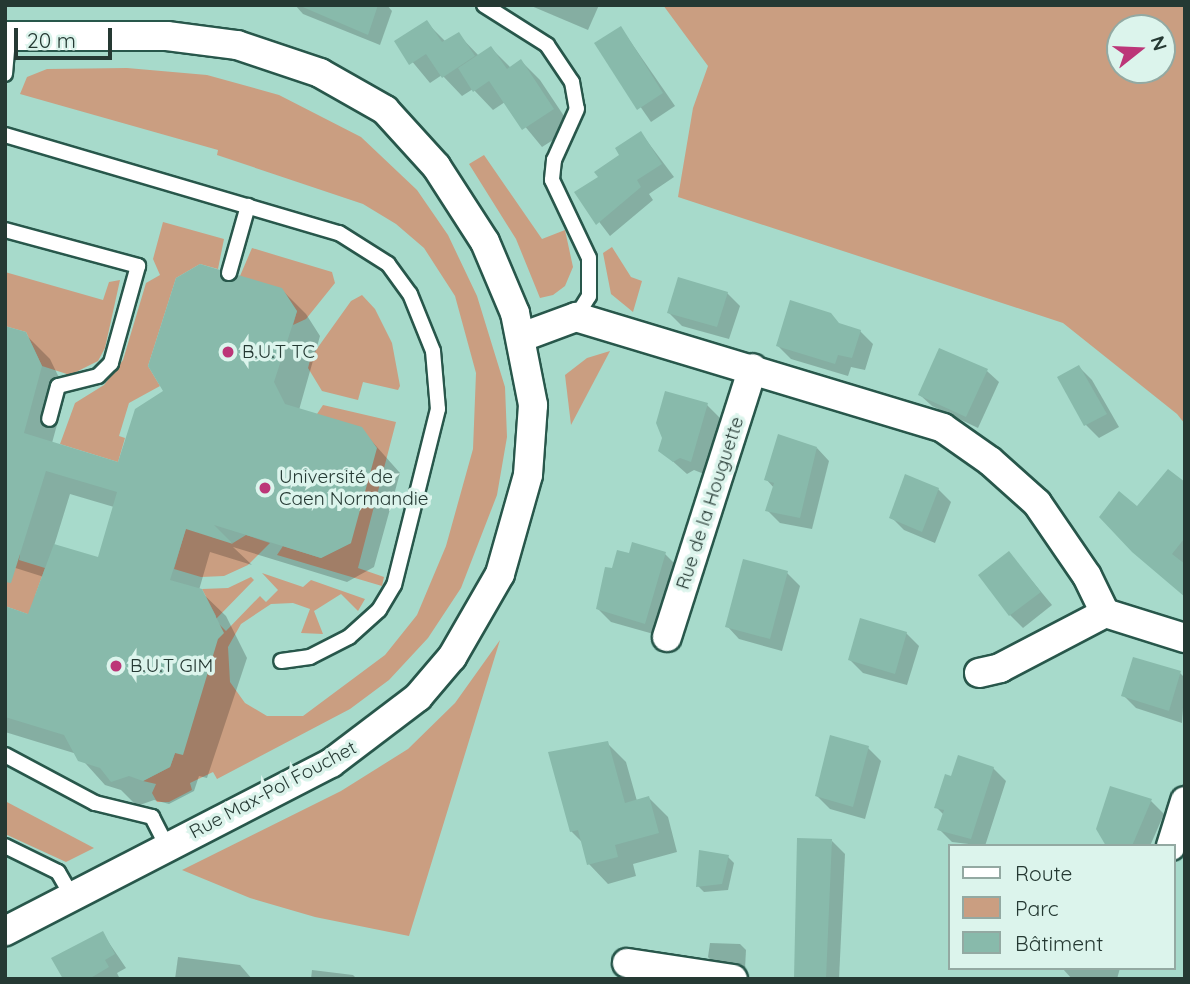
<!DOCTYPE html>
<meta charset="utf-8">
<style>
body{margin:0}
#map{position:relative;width:1190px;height:984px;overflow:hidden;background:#a7dacb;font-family:Quicksand,sans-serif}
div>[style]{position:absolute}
.green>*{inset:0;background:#ca9e81}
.shadow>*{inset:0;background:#0003}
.building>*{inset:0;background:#88baab}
.roads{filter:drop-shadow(2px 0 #28574b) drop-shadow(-2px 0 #28574b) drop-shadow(0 2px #28574b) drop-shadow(0 -2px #28574b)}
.service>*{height:14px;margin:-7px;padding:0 7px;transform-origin:7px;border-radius:7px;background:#fff}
.minor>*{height:28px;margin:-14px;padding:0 14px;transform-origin:14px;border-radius:14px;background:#fff}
.dots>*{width:19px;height:19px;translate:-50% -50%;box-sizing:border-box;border:4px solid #dcf4ec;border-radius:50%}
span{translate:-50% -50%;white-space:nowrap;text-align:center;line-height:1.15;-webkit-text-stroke:7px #dcf4ec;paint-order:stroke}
.poi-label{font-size:19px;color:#253933}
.left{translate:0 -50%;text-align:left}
.street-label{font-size:19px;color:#253933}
.frame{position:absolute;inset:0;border:7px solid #253933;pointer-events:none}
.legend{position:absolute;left:948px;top:844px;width:228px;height:126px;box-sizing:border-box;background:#dcf4ec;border:2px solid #93a9a2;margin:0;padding:9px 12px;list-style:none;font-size:21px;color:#253933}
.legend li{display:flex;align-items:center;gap:14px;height:35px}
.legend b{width:35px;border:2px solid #93a9a2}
.north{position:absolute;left:1106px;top:14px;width:70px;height:70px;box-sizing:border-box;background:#dcf4ec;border:2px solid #93a9a2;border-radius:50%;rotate:72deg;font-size:19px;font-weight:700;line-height:28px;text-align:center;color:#253933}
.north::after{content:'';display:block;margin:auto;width:24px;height:32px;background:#bc3678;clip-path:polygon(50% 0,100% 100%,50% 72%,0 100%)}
.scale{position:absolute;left:14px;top:28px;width:98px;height:32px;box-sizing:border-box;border:4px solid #253933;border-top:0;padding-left:9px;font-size:21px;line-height:24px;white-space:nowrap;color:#253933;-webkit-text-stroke:5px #dcf4ec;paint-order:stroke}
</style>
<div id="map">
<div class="green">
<div style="clip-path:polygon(evenodd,663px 5px,1185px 5px,1185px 424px,1177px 414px,1063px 323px,678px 197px,693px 108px,708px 66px,663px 5px,1120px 28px,1162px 28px,1162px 70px,1120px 70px,1120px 28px)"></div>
<div style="clip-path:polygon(47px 69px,127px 68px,207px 75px,279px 95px,361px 137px,417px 190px,448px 235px,477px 296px,505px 387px,507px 437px,497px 495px,461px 588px,428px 638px,389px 680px,350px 709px,217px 779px,213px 772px,190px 783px,192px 790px,169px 802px,157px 802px,152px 793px,156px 784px,143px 781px,170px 767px,175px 753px,216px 616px,202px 589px,228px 588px,251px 577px,254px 580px,215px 620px,226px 631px,260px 596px,266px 602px,278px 590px,262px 573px,303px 587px,311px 580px,365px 599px,358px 611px,341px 594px,314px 611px,323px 634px,301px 633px,310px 609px,293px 603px,271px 604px,241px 624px,228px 647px,230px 682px,245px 703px,267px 716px,303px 716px,385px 655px,417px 615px,446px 546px,473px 449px,476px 373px,455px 296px,424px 248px,396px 224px,363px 204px,217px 155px,218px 150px,20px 94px,27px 77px)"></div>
<div style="clip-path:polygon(484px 155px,542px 239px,565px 230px,573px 267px,565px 286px,553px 295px,540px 298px,516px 239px,469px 164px)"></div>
<div style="clip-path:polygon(163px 222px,224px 239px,218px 269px,200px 264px,176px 278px,148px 366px,160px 386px,129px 403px,119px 436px,125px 438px,118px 462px,60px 444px,75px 403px,104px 385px,123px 360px,146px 283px,160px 275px,153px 259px)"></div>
<div style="clip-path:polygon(612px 247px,631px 277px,642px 281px,633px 312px,611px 294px,603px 253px)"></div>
<div style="clip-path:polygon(252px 248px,332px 272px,335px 283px,306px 319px,293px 325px,297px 311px,240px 276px)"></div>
<div style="clip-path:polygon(5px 272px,103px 300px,109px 282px,120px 280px,105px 348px,98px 361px,70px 375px,42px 366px,26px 332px,5px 326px)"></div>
<div style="clip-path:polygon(362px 295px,375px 309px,392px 343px,400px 386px,398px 390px,363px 382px,358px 400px,322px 391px,308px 368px,311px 357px,351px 301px)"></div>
<div style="clip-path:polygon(610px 351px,571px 425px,565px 375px,587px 358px)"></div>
<div style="clip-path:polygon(323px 405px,396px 422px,358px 568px,384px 577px,382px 586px,277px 555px,283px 546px,321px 558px,351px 543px,317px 414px)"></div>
<div style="clip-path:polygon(190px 514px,212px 537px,233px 543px,246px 535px,270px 543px,248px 565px,224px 576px,201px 577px,174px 569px)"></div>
<div style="clip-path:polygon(5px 549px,20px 554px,19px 560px,45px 568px,35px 596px,39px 607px,36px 617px,5px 606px)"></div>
<div style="clip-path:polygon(500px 640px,409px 936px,315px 917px,250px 898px,182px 870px,341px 791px,408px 749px,455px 703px)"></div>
<div style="clip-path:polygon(5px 801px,94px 848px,66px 862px,5px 834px)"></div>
</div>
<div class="shadow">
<div style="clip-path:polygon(295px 5px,387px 5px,392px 11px,380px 45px,303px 14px)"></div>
<div style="clip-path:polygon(529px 5px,599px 5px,588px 30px)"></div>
<div style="clip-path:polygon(427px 23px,446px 42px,458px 34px,479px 56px,491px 48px,511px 68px,521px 61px,540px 80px,572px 128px,542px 147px,505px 102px,493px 110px,473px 89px,462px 96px,442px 75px,430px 83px,396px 42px)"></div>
<div style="clip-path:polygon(621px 28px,675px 106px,651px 122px,597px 44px)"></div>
<div style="clip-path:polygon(641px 133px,674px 177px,649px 194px,653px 200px,610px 236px,577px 193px,601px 178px)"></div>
<div style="clip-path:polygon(evenodd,219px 271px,230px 282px,281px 289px,306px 314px,320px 336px,299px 410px,361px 429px,400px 473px,374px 567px,347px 582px,233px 547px,252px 565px,210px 552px,199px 590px,226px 616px,247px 658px,207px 778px,199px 776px,194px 791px,169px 804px,154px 800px,137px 806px,121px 790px,105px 785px,77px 754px,5px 732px,5px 608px,29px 616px,44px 577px,6px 565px,25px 334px,50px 359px,66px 392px,52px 443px,119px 464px,165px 391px,219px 271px,70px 494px,114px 507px,99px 559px,54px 546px,70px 494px)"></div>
<div style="clip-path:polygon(727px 293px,740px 306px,729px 339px,682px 326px,669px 313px)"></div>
<div style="clip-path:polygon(841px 326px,860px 331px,873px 344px,865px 370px,851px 367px,848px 376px,791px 359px,778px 346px)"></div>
<div style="clip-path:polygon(1079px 367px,1092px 380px,1119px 427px,1099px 438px,1086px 425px,1059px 378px)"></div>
<div style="clip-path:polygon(987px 371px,999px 382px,978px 428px,932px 406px,920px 395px)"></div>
<div style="clip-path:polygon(707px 405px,720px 418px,704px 474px,694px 470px,687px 474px,660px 450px)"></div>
<div style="clip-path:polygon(817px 448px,829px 461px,812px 529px,780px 523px,767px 510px,774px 488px,766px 479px)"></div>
<div style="clip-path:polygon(1162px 479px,1185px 499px,1185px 596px,1138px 508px)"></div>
<div style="clip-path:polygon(938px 489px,951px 502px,935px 543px,904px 530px,891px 517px)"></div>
<div style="clip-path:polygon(1009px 553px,1052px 605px,1023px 628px,1010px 615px)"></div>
<div style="clip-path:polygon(665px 554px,678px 567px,657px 635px,611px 622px,598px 609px,630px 555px)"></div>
<div style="clip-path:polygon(787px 573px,800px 586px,782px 651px,739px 639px,727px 626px)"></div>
<div style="clip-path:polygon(906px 633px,919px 646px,907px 685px,863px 673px,850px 660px)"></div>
<div style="clip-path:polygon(1180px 673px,1185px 678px,1182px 723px,1136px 708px,1123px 695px)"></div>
<div style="clip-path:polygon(607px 743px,626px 762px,637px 801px,649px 798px,668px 817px,677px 852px,633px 864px,636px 876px,608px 884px,589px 864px,583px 843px,571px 831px)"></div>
<div style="clip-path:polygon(868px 748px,881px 761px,865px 819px,830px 809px,817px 796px)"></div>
<div style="clip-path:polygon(993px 768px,1006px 781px,985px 846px,952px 842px,939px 829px,944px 815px,936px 807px,952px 778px)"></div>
<div style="clip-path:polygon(1151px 801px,1164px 814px,1150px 846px,1108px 846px)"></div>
<div style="clip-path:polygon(832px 841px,845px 854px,839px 979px,797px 979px)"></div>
<div style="clip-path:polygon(728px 857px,734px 863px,728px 890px,704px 892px,698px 886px)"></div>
<div style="clip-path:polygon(103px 934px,126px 968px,117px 973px,120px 979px,65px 979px)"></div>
<div style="clip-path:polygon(710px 943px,740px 944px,746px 950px,745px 969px,714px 964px,708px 957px)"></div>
<div style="clip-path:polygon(178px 957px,240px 965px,252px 979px,175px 979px)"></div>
<div style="clip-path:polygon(1062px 968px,1120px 968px,1117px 979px,1072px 979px)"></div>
<div style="clip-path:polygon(312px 970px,353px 975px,357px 979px,311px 979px)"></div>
</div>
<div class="building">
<div style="clip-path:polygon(298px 5px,378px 5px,368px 35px)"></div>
<div style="clip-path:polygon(427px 20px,442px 42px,459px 32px,475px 56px,442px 78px,426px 54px,409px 65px,394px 41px)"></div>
<div style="clip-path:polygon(621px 26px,663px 93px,637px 110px,594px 43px)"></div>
<div style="clip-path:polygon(491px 46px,507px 69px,521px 59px,554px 109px,522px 130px,489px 81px,473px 92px,458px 68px)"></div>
<div style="clip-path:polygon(641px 131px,662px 164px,637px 180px,641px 187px,596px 225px,574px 192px,598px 177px,594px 172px,619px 155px,615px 148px)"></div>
<div style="clip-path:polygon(200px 264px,220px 270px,226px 282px,238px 275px,282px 288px,297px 311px,274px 382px,285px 404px,362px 427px,377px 448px,351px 543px,321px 558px,214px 525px,233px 544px,186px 529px,170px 580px,202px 589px,224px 633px,218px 639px,183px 755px,175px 753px,170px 767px,143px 781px,129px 776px,111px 782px,100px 768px,78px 761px,64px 735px,5px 717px,5px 606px,28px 614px,54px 544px,98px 557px,117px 492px,46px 471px,11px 583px,5px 582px,5px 326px,26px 332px,42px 366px,24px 433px,118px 462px,135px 409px,163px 391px,148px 366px,176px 278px)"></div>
<div style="clip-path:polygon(678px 277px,728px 292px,717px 327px,667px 313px)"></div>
<div style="clip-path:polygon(790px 300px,831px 313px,839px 323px,861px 330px,852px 358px,838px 355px,835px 364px,776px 346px)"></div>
<div style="clip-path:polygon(939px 348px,988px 369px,966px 417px,918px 395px)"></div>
<div style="clip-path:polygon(1079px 365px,1107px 414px,1084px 426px,1057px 377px)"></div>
<div style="clip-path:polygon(665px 391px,708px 403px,691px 462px,680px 458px,673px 462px,658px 451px,662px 438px,656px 423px)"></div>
<div style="clip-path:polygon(778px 434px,817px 447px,800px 518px,765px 511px,774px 483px,764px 480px)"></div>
<div style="clip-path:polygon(1168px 469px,1185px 482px,1184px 539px,1172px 554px,1185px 564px,1185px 597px,1132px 552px,1099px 517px,1119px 491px,1137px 506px)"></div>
<div style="clip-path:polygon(905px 474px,939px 488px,922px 532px,889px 518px)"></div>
<div style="clip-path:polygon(632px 542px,666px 552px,645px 624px,596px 609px,605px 567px,612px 568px,617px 550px,629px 553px)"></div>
<div style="clip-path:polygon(1009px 551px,1041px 592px,1009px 616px,978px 575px)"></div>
<div style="clip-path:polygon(743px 559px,788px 571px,770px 639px,725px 627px)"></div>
<div style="clip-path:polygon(860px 618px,907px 632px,895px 674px,848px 660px)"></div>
<div style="clip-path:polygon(1133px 657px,1181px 671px,1169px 711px,1121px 696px)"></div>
<div style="clip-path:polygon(830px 735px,869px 746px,853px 807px,815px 796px)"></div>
<div style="clip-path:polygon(608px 741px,625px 803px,649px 796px,659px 833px,615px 845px,618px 857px,587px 865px,578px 830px,570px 832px,548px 752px)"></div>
<div style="clip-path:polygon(958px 755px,994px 767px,971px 839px,937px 830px,944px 810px,934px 808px,945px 774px,951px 776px)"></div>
<div style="clip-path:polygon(1110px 786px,1152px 799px,1132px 846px,1106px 846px,1096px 829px)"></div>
<div style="clip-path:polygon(797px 838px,832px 839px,826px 979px,794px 979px)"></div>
<div style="clip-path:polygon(699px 850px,729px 855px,722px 884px,696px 887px)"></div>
<div style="clip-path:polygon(103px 931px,115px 954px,105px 960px,109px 967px,89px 979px,63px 979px,51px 958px)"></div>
</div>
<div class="roads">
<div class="service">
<div style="left:484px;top:5px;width:75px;rotate:32.4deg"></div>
<div style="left:547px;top:45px;width:45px;rotate:56deg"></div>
<div style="left:572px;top:82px;width:27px;rotate:80deg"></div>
<div style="left:577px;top:109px;width:56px;rotate:114.3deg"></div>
<div style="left:554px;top:160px;width:20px;rotate:96deg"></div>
<div style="left:552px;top:180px;width:86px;rotate:64.6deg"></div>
<div style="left:589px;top:258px;width:38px;rotate:90deg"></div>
<div style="left:589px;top:296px;width:25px;rotate:122deg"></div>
<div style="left:5px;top:74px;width:38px;rotate:-85deg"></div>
<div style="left:5px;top:135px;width:348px;rotate:16.4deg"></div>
<div style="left:339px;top:233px;width:58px;rotate:32.3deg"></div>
<div style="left:388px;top:264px;width:37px;rotate:54deg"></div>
<div style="left:410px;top:294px;width:61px;rotate:68deg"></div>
<div style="left:433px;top:351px;width:58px;rotate:85.1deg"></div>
<div style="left:438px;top:409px;width:181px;rotate:104deg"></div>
<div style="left:394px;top:585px;width:29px;rotate:121deg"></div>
<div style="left:379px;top:610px;width:40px;rotate:138deg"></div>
<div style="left:349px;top:637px;width:44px;rotate:152.9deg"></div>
<div style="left:310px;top:657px;width:29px;rotate:172deg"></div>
<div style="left:5px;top:230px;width:138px;rotate:15.1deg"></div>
<div style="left:138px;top:266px;width:101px;rotate:105.6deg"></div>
<div style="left:111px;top:363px;width:18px;rotate:135deg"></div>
<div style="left:98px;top:376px;width:41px;rotate:166deg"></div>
<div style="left:58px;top:386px;width:34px;rotate:105deg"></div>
<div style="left:229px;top:273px;width:70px;rotate:-74.2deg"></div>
<div style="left:5px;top:755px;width:102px;rotate:28.1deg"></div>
<div style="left:95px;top:803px;width:59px;rotate:13.8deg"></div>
<div style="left:152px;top:817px;width:34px;rotate:63deg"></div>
<div style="left:5px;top:846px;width:59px;rotate:26.1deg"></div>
<div style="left:58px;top:872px;width:28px;rotate:60deg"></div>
</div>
<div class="minor">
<div style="left:5px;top:36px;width:162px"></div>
<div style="left:167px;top:36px;width:71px;rotate:7.3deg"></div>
<div style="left:237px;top:45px;width:88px;rotate:18.6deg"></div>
<div style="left:320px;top:73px;width:75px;rotate:29.6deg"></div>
<div style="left:385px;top:110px;width:76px;rotate:47.7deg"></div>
<div style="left:436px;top:166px;width:90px;rotate:57.2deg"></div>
<div style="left:485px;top:242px;width:77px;rotate:67.1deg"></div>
<div style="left:515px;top:313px;width:94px;rotate:78.9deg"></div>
<div style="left:533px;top:405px;width:70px;rotate:94.1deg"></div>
<div style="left:528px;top:475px;width:103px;rotate:105.8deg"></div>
<div style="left:500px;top:574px;width:96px;rotate:120deg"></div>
<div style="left:452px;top:657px;width:52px;rotate:130.4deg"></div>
<div style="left:418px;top:697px;width:109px;rotate:142.8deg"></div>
<div style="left:331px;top:763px;width:367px;rotate:152.7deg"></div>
<div style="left:522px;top:337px;width:58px;rotate:-20.3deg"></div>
<div style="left:576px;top:317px;width:383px;rotate:16.8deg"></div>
<div style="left:943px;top:428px;width:57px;rotate:35.1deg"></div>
<div style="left:990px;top:461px;width:63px;rotate:41.8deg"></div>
<div style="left:1037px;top:503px;width:88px;rotate:55.6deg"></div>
<div style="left:1087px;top:576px;width:41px;rotate:64.1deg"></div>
<div style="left:1105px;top:613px;width:84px;rotate:17.4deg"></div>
<div style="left:667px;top:637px;width:282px;rotate:-72.3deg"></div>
<div style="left:979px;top:673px;width:22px;rotate:-13deg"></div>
<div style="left:1000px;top:668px;width:119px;rotate:-27.6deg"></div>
<div style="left:1171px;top:846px;width:47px;rotate:-72.7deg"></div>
<div style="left:627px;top:963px;width:107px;rotate:8.6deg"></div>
</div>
</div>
<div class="dots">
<div style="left:228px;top:352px;background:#bc3678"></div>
<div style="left:265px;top:488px;background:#bc3678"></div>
<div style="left:116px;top:666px;background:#bc3678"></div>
</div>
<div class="poi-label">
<span class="left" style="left:242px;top:352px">B.U.T TC</span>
<span class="left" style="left:279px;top:488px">Université de<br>Caen Normandie</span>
<span class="left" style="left:130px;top:666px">B.U.T GIM</span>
</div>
<div class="street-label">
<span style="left:710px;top:503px;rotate:-72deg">Rue de la Houguette</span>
<span style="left:273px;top:790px;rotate:-28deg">Rue Max-Pol Fouchet</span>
</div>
<div class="frame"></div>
<ul class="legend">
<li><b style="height:9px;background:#fff"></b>Route</li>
<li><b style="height:19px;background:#ca9e81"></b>Parc</li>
<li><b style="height:19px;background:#88baab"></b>Bâtiment</li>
</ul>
<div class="north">N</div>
<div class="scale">20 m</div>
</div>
